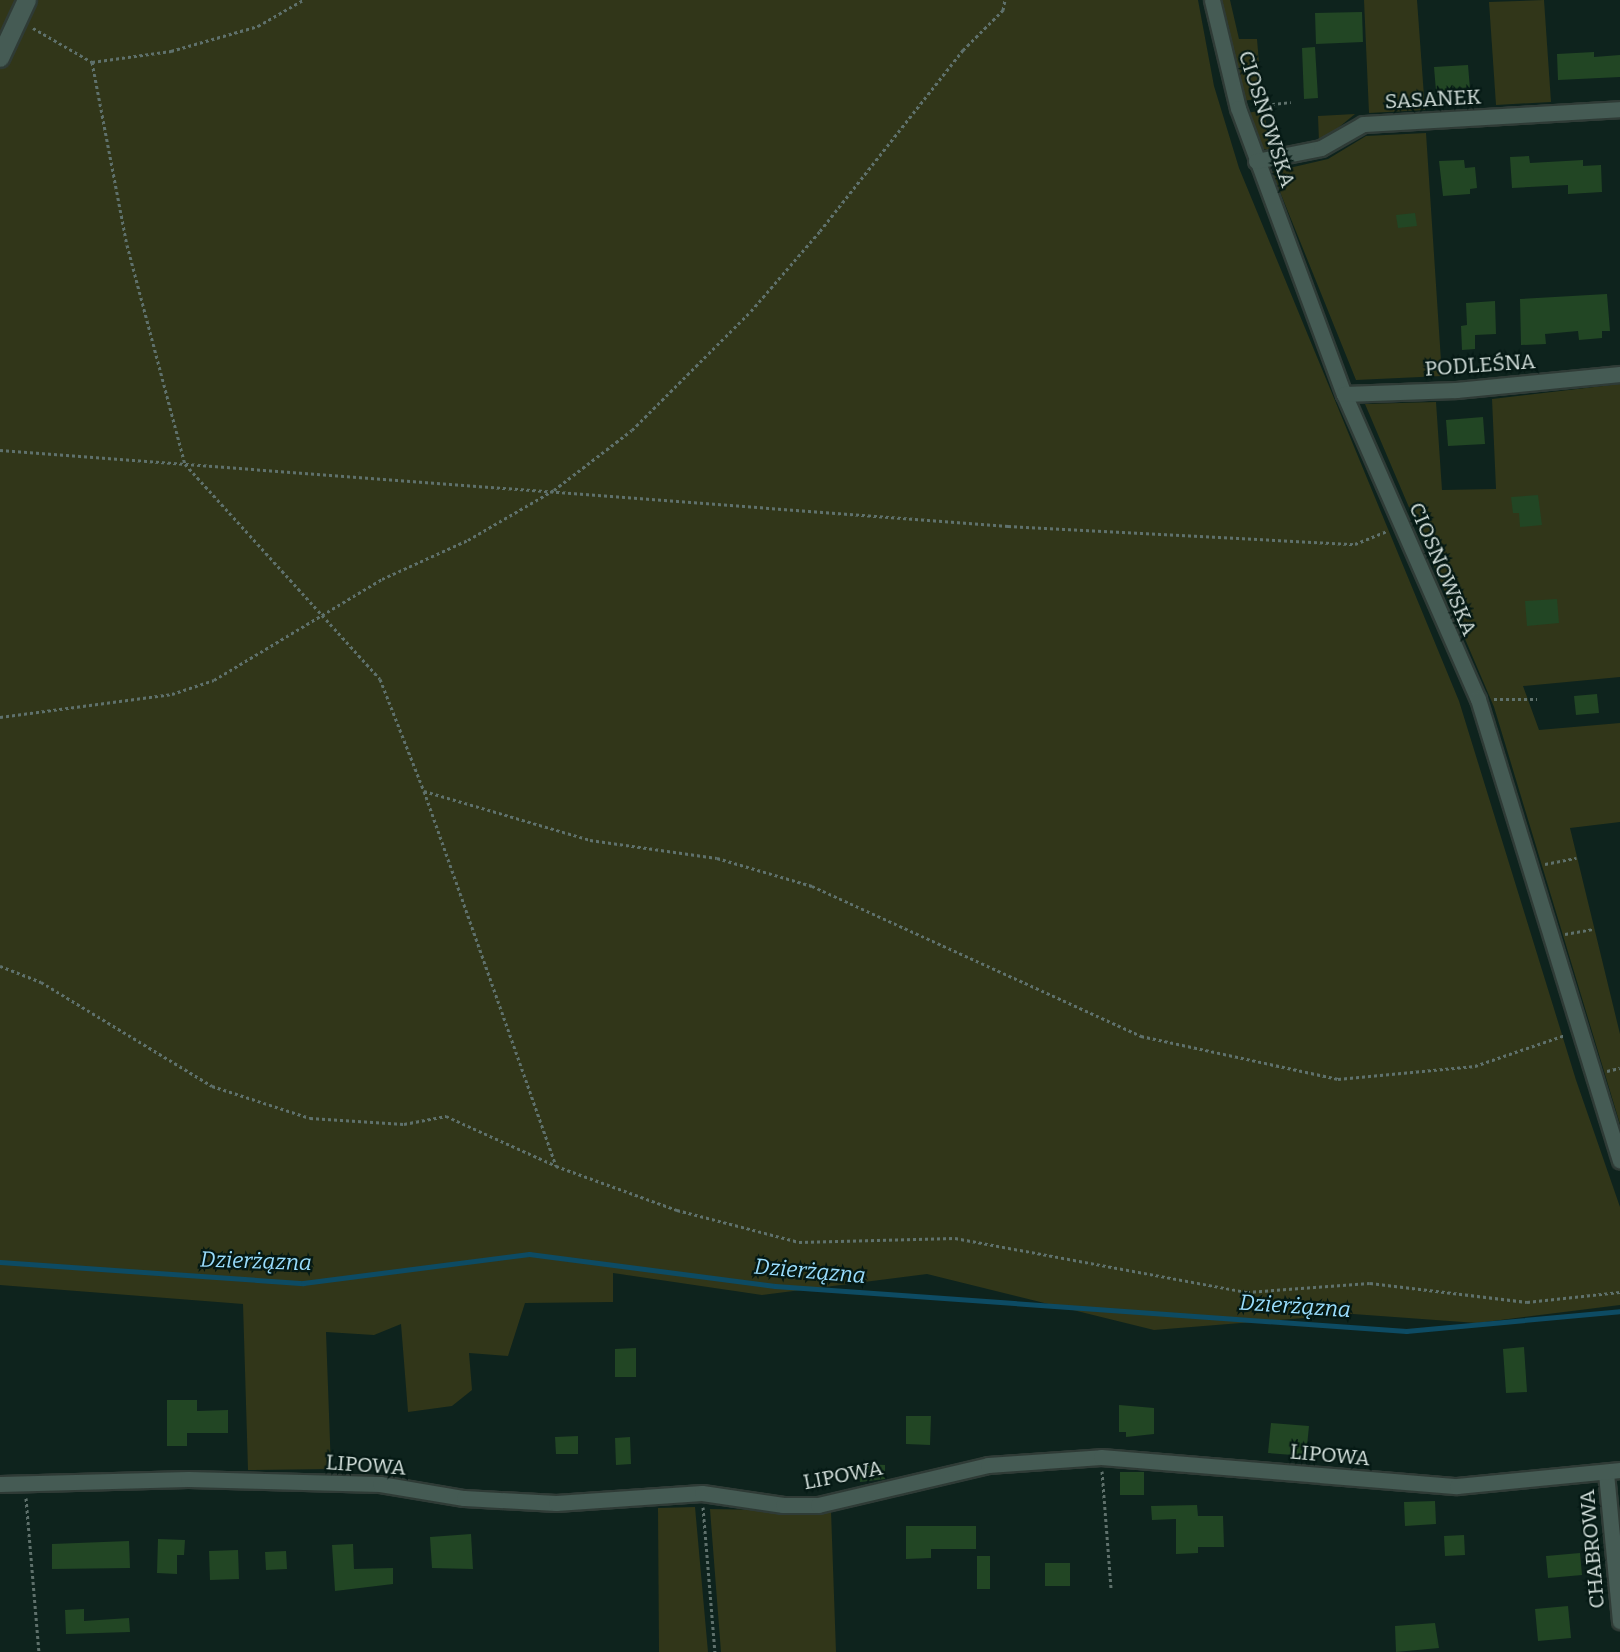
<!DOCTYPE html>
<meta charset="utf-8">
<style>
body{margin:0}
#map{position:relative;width:1620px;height:1652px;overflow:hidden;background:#0e231d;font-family:Bitter,serif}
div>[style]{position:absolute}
.green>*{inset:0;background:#313619}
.stream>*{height:5px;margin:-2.5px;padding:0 2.5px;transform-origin:2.5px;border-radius:2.5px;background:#0d4b63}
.building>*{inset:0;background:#224624}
.path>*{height:3px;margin-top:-1.5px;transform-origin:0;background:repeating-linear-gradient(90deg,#5f716c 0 3px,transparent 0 6px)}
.roads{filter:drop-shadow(2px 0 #2f3b36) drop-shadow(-2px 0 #2f3b36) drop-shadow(0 2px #2f3b36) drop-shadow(0 -2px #2f3b36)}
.street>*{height:15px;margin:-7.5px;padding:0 7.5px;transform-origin:7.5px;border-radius:7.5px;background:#455b54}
.secondary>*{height:18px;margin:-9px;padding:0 9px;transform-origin:9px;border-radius:9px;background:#455b54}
span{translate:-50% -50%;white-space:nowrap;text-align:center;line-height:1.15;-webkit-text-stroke:4.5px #051914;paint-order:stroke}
.street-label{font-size:21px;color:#d5e1dd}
.water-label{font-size:22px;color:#99dcfc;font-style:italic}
</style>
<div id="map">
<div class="green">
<div style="clip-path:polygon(0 0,1198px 0,1214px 86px,1239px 168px,1459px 701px,1576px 1080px,1620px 1207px,1620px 1305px,1477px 1323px,1353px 1314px,1154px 1330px,927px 1274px,762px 1295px,613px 1273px,613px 1302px,525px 1303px,508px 1356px,469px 1353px,472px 1390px,452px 1406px,408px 1412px,401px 1324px,374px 1335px,326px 1332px,331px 1469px,248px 1470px,243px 1304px,0 1285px)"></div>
<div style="clip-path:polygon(1220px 0,1230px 0,1239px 39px,1257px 39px,1262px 98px,1243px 101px)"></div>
<div style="clip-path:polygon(1364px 0,1417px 0,1425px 110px,1369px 113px)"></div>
<div style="clip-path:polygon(1544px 0,1551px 102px,1496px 105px,1489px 2px)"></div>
<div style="clip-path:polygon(1264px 110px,1270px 151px,1319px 142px,1318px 116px,1355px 114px,1316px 146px,1277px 153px,1258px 147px,1247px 113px)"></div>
<div style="clip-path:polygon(1426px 133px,1442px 376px,1356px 380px,1272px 172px,1328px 159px,1366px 136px)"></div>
<div style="clip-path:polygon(1620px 384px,1620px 677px,1523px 686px,1539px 730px,1620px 723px,1620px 822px,1570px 828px,1620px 1034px,1620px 1124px,1494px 707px,1365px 404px,1436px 402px,1442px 490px,1496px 489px,1492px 399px)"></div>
<div style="clip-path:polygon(695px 1507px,708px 1652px,659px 1652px,658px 1508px)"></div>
<div style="clip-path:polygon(710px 1509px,831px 1511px,836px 1652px,721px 1652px)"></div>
</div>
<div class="stream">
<div style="left:0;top:1262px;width:304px;rotate:4deg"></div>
<div style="left:303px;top:1283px;width:228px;rotate:-7.3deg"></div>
<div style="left:529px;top:1254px;width:248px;rotate:7.4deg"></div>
<div style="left:775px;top:1286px;width:633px;rotate:4.08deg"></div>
<div style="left:1406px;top:1331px;width:215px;rotate:-5.3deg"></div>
</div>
<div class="building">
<div style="clip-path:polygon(1362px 12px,1363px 42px,1316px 44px,1315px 13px)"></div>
<div style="clip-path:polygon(1315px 47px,1318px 98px,1304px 99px,1302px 48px)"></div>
<div style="clip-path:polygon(1594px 52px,1594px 57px,1620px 55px,1620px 77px,1558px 80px,1557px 54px)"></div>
<div style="clip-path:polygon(1468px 65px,1470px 89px,1436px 91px,1434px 67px)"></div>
<div style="clip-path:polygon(1529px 156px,1530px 163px,1583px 160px,1583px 166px,1601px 165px,1602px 192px,1568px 194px,1568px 185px,1512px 188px,1510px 157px)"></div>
<div style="clip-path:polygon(1464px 160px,1465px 168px,1475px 167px,1477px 188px,1470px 189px,1470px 194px,1443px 196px,1439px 161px)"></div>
<div style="clip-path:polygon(1415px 213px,1417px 226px,1398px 228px,1396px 215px)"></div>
<div style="clip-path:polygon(1607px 294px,1610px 331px,1602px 331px,1602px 338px,1579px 340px,1578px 331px,1545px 334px,1546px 344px,1521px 345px,1520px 299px)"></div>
<div style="clip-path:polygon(1495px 301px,1496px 334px,1475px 335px,1475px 349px,1462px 350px,1461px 326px,1467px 325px,1466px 303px)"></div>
<div style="clip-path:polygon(1483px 417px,1485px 444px,1448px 446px,1446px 420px)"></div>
<div style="clip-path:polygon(1538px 495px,1542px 525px,1520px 527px,1519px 513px,1513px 513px,1511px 497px)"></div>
<div style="clip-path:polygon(1557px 599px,1559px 623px,1527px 626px,1525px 601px)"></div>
<div style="clip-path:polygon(1597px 694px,1599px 713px,1576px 715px,1574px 696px)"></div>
<div style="clip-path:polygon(1524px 1347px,1527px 1392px,1506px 1393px,1503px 1349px)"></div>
<div style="clip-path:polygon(636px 1348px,636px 1377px,615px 1377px,615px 1349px)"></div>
<div style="clip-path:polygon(167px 1400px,197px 1400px,197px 1411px,228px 1410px,228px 1433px,187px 1433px,187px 1446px,167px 1446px)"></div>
<div style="clip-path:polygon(1119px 1405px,1154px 1408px,1154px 1434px,1126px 1437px,1126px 1432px,1119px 1432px)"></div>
<div style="clip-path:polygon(906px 1416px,931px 1416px,930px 1445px,906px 1444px)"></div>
<div style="clip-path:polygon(1271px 1423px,1309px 1426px,1306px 1456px,1268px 1453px)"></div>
<div style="clip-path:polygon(578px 1436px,578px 1454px,556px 1454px,555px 1437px)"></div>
<div style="clip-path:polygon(630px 1437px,631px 1464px,616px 1465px,615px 1438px)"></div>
<div style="clip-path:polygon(861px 1464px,885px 1465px,885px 1479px,860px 1482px)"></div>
<div style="clip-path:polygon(1120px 1472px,1144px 1472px,1144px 1495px,1120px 1495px)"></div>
<div style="clip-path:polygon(1435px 1501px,1436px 1524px,1405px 1526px,1404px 1502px)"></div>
<div style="clip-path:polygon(1197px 1505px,1198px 1516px,1223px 1516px,1224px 1547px,1198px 1547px,1198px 1553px,1176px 1554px,1176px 1519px,1152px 1520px,1151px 1506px)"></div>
<div style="clip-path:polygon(906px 1526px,976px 1526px,976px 1549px,931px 1549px,931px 1558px,906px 1559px)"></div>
<div style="clip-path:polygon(471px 1534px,473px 1569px,432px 1568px,430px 1537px)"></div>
<div style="clip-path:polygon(1464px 1535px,1465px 1555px,1445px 1556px,1444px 1536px)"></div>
<div style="clip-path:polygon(158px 1539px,185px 1540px,184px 1555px,177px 1555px,177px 1574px,157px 1573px)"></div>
<div style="clip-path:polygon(129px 1541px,130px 1568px,52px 1569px,52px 1544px)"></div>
<div style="clip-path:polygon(353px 1544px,354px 1569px,393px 1568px,393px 1584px,335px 1591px,332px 1545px)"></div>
<div style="clip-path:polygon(238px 1550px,239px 1579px,210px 1580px,209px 1551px)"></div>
<div style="clip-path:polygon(286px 1551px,287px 1569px,266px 1570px,265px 1552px)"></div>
<div style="clip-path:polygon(1580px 1553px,1582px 1575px,1548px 1578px,1546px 1556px)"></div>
<div style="clip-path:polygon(977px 1556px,990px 1556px,990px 1589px,977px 1589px)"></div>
<div style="clip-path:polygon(1045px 1563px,1070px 1563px,1070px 1586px,1045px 1586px)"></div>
<div style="clip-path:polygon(1568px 1606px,1571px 1638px,1538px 1641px,1535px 1609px)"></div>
<div style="clip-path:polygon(84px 1609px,84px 1621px,129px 1618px,130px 1632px,66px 1634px,65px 1610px)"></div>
<div style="clip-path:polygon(1435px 1623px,1439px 1648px,1396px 1652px,1395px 1626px)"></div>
</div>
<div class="path">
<div style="left:33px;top:28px;width:68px;rotate:30deg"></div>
<div style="left:92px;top:62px;width:186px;rotate:79.2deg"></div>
<div style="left:127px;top:245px;width:227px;rotate:75.2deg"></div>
<div style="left:185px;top:464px;width:290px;rotate:47.8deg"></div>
<div style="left:380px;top:679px;width:120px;rotate:68.6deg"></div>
<div style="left:424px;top:791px;width:173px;rotate:16.4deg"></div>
<div style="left:590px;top:840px;width:128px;rotate:8.1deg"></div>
<div style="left:717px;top:858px;width:99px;rotate:16.4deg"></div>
<div style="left:812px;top:886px;width:362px;rotate:24.5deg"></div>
<div style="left:1141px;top:1036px;width:202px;rotate:12.3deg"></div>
<div style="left:1338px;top:1079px;width:138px;rotate:-5.4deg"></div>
<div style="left:1475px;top:1066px;width:95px;rotate:-19deg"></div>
<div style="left:92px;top:62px;width:80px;rotate:-7.9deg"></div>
<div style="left:171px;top:51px;width:91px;rotate:-16deg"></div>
<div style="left:258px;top:26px;width:52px;rotate:-30deg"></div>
<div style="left:1254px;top:106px;width:37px;rotate:-6deg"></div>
<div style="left:0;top:450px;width:1011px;rotate:4.31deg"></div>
<div style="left:1008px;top:526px;width:347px;rotate:3deg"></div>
<div style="left:1355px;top:544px;width:35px;rotate:-22deg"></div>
<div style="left:1494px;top:699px;width:43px"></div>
<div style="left:0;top:717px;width:174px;rotate:-7.6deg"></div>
<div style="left:172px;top:694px;width:44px;rotate:-18.4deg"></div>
<div style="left:214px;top:680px;width:196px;rotate:-31deg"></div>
<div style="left:382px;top:579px;width:94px;rotate:-24.4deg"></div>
<div style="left:468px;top:540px;width:99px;rotate:-30.2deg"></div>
<div style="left:554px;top:490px;width:98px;rotate:-37.6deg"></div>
<div style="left:632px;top:430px;width:168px;rotate:-45deg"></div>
<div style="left:751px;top:311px;width:106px;rotate:-49.2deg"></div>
<div style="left:820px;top:231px;width:231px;rotate:-51.7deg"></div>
<div style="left:963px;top:50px;width:57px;rotate:-45deg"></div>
<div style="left:1003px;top:10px;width:10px;rotate:-79deg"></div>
<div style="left:424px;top:791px;width:397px;rotate:70.6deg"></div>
<div style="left:1545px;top:864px;width:32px;rotate:-11deg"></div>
<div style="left:1565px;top:934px;width:28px;rotate:-10deg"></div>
<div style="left:0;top:966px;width:44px;rotate:21.3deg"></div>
<div style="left:41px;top:982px;width:200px;rotate:31.3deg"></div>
<div style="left:212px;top:1086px;width:103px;rotate:18.1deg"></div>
<div style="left:310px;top:1118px;width:94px;rotate:3.7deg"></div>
<div style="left:404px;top:1124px;width:43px;rotate:-10.8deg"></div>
<div style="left:446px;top:1116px;width:121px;rotate:24.4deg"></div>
<div style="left:556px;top:1166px;width:129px;rotate:20deg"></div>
<div style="left:677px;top:1210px;width:126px;rotate:14.7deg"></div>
<div style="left:799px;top:1242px;width:156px;rotate:-1.5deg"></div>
<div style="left:955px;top:1238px;width:297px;rotate:10.5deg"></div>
<div style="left:1247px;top:1292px;width:123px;rotate:-4.2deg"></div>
<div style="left:1370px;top:1283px;width:158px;rotate:6.9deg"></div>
<div style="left:1527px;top:1302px;width:94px;rotate:-6.1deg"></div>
<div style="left:1607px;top:1071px;width:13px;rotate:-13deg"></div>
<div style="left:1102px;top:1471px;width:118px;rotate:85.6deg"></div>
<div style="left:26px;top:1498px;width:155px;rotate:85.2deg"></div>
<div style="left:703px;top:1507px;width:145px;rotate:85.3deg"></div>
</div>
<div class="roads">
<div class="street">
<div style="left:1212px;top:0;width:111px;rotate:76.5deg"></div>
<div style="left:1238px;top:108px;width:305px;rotate:69.7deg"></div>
<div style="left:1344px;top:394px;width:333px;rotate:66.3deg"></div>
<div style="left:1478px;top:699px;width:483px;rotate:72.9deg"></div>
<div style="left:1256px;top:161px;width:66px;rotate:-11.3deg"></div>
<div style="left:1321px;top:148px;width:48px;rotate:-29.7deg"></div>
<div style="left:1363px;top:124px;width:257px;rotate:-3.3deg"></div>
<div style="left:1344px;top:394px;width:112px;rotate:-2deg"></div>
<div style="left:1456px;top:390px;width:165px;rotate:-5.6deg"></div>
<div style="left:1606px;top:1473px;width:149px;rotate:84.6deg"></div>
<div style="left:0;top:1484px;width:188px;rotate:-1.5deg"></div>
<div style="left:188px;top:1479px;width:192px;rotate:1.5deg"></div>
<div style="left:380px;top:1484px;width:85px;rotate:9.5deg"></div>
<div style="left:464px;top:1498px;width:92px;rotate:3.1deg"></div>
<div style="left:556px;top:1503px;width:146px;rotate:-3.9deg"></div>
<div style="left:702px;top:1493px;width:82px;rotate:8.4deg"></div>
<div style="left:783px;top:1505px;width:35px"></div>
<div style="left:818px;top:1505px;width:175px;rotate:-13.2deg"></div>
<div style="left:988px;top:1465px;width:113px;rotate:-4deg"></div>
<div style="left:1101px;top:1457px;width:357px;rotate:4.7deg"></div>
<div style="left:1457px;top:1486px;width:164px;rotate:-5.6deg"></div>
</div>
<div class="secondary">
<div style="left:0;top:58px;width:64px;rotate:-65deg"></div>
</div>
</div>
<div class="street-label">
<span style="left:1433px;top:99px;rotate:-3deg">SASANEK</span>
<span style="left:1267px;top:119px;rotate:72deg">CIOSNOWSKA</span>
<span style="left:1480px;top:365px;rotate:-4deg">PODLEŚNA</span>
<span style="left:1443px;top:569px;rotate:67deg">CIOSNOWSKA</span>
<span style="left:1330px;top:1455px;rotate:5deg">LIPOWA</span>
<span style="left:366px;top:1465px;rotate:4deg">LIPOWA</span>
<span style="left:843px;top:1475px;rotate:-11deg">LIPOWA</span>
<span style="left:1592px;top:1549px;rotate:-95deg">CHABROWA</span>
</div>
<div class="water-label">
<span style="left:256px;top:1261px;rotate:2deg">Dzierżązna</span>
<span style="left:810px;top:1271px;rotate:5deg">Dzierżązna</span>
<span style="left:1295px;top:1306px;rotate:4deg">Dzierżązna</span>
</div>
</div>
